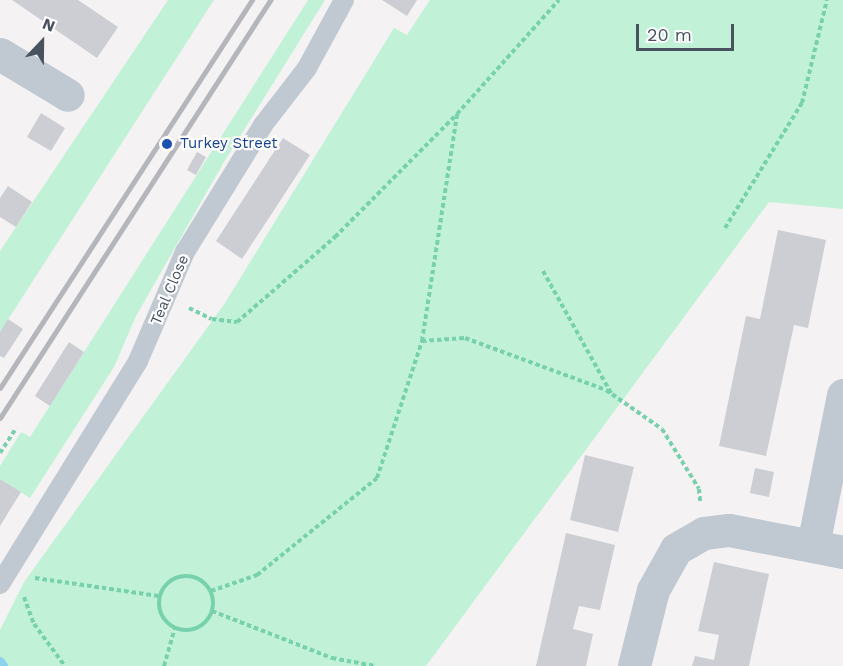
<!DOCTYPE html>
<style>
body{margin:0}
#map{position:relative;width:843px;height:666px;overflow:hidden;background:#f4f2f2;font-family:"Work Sans",sans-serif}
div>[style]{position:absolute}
.green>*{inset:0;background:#c1f2d7}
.stream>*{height:10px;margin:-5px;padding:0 5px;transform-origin:5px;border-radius:5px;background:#8cd3f0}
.building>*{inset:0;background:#ccced4}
.path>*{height:4px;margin-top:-2px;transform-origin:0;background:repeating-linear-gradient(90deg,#77d1ac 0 4.5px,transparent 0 7.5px)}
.path>.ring{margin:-2px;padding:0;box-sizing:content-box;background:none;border:4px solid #77d1ac;border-radius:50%}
.service>*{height:20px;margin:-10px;padding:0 10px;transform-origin:10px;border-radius:10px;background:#c0c8d1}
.minor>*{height:33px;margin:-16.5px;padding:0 16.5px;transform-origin:16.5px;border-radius:16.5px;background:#c0c8d1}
.rail>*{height:4.5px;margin:-2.25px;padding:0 2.25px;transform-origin:2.25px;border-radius:2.25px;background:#b4b6bc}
.dots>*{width:16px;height:16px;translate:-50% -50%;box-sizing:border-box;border:3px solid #fff;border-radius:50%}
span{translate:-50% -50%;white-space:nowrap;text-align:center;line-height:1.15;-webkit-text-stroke:4.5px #fff;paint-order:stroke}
.transit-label{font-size:15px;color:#164399}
.left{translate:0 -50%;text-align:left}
.street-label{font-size:15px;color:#495360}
.north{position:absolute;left:12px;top:12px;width:60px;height:60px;-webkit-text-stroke:4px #fff;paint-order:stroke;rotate:22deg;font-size:16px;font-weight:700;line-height:24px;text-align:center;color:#495360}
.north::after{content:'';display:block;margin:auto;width:21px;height:27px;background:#495360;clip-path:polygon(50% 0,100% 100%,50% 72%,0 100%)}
.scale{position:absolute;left:636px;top:24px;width:98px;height:27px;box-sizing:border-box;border:3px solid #495360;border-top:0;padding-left:8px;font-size:18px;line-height:21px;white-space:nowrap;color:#495360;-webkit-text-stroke:4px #fff;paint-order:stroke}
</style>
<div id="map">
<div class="green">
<div style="clip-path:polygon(168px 0,214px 0,0 332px,0 251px)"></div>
<div style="clip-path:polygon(308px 0,325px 0,224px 162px,136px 316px,114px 367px,30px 498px,0 479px,0 466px,21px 432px,30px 437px)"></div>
<div style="clip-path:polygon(430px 0,843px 0,843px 209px,769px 202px,426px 666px,0 666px,0 630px,24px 582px,225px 303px,394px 28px,407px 35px)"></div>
</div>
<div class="stream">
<div style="left:0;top:662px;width:5px;rotate:53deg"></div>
</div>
<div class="building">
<div style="clip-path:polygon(12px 0,78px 0,118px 27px,97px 58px)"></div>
<div style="clip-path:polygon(382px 0,417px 0,407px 16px)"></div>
<div style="clip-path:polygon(41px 113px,65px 128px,51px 151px,27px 137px)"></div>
<div style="clip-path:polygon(283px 138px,310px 155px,242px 259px,216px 241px)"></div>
<div style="clip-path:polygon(197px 152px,206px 157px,196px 175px,187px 170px)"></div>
<div style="clip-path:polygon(8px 186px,32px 202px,16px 227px,0 217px,0 198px)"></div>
<div style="clip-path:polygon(778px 230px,826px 240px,808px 328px,794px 325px,766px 456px,719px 446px,746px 316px,760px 319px)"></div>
<div style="clip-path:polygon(8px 319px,23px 329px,4px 358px,0 356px,0 332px)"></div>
<div style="clip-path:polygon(69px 342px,84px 352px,50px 406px,35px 396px)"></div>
<div style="clip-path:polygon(585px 455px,634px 467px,618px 532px,570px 520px)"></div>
<div style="clip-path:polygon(755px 468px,774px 472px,769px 497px,750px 493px)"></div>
<div style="clip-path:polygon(0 479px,21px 492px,0 526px)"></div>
<div style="clip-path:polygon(566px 533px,615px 545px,600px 610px,579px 606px,573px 629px,593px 634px,586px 666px,536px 666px)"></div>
<div style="clip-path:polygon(714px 562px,769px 574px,749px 666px,692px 666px,695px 656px,714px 660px,719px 635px,698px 631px)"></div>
</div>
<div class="path">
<div style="left:725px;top:228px;width:147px;rotate:-58.4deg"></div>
<div style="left:802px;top:103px;width:106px;rotate:-76.4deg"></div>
<div style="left:543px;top:271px;width:140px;rotate:60.9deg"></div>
<div style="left:189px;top:308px;width:25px;rotate:26deg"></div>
<div style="left:212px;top:319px;width:25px;rotate:7deg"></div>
<div style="left:237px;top:322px;width:130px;rotate:-40.9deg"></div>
<div style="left:335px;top:237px;width:172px;rotate:-45.2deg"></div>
<div style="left:422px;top:341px;width:43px;rotate:-4deg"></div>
<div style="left:465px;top:338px;width:150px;rotate:20.2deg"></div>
<div style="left:606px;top:390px;width:68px;rotate:34.9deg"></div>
<div style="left:662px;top:429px;width:70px;rotate:58.3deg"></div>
<div style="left:699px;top:489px;width:12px;rotate:85deg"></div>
<div style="left:0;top:453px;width:30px;rotate:-57deg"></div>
<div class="ring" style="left:159px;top:576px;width:50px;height:50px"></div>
<div style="left:35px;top:578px;width:125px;rotate:8.3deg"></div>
<div style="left:211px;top:591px;width:49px;rotate:-19.2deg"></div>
<div style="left:257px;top:575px;width:154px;rotate:-38.9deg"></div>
<div style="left:377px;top:478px;width:144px;rotate:-71.8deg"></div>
<div style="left:422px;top:341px;width:230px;rotate:-81.2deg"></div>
<div style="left:457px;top:114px;width:153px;rotate:-48.2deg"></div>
<div style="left:24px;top:597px;width:29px;rotate:70deg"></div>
<div style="left:34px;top:624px;width:52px;rotate:53.6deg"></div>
<div style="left:212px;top:611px;width:129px;rotate:21.4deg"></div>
<div style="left:332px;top:658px;width:44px;rotate:10.5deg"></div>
<div style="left:164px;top:666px;width:40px;rotate:-74deg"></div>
</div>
<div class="service">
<div style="left:0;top:584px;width:262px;rotate:-58.2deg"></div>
<div style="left:138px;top:361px;width:119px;rotate:-66.7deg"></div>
<div style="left:185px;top:252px;width:149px;rotate:-58.4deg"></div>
<div style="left:263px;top:125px;width:72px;rotate:-52.3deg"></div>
<div style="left:307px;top:68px;width:77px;rotate:-61.4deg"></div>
</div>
<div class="minor">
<div style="left:0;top:54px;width:79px;rotate:31.1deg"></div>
<div style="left:813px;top:545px;width:153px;rotate:-78.7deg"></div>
<div style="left:634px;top:666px;width:78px;rotate:-76deg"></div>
<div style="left:653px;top:590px;width:47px;rotate:-60.7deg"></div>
<div style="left:676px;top:549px;width:32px;rotate:-30deg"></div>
<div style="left:704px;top:533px;width:25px;rotate:-7deg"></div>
<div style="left:729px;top:530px;width:116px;rotate:10.9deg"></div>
</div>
<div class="rail">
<div style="left:0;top:388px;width:463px;rotate:-57deg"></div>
<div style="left:0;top:418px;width:498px;rotate:-57.1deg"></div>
</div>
<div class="dots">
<div style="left:167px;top:144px;background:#1a4fb4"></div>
</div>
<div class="transit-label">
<span class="left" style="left:180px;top:144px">Turkey Street</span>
</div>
<div class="street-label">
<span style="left:170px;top:290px;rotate:-67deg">Teal Close</span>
</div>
<div class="north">N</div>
<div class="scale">20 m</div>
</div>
